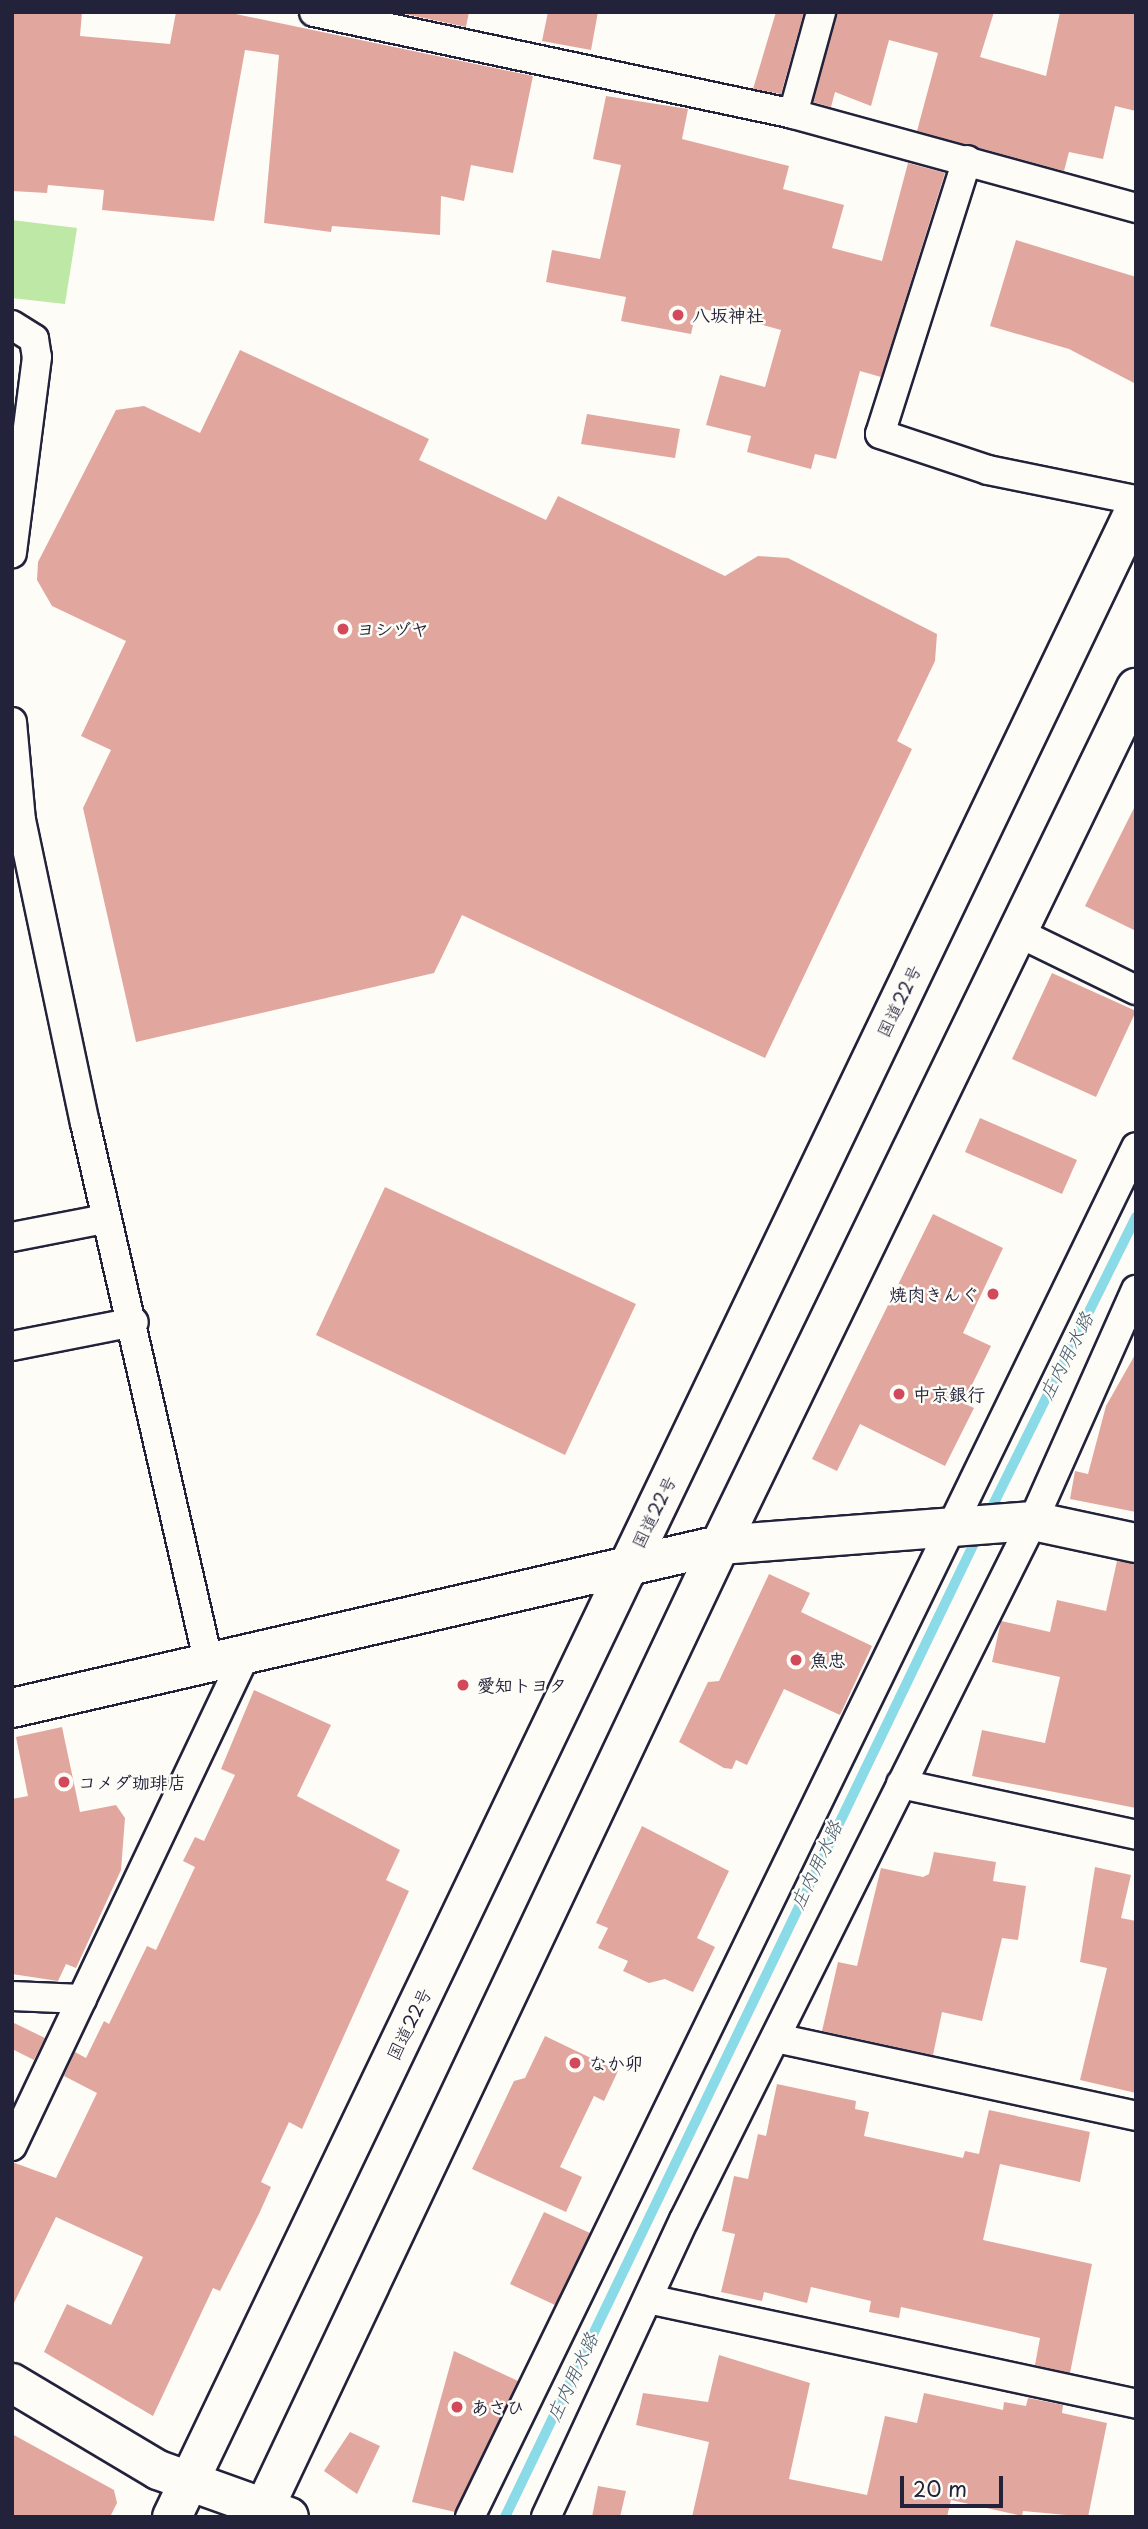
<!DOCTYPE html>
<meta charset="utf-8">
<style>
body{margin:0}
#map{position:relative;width:1148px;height:2529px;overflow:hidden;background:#fdfcf7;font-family:"Playpen Sans","Klee One",sans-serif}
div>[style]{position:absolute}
.green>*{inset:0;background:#bee8a5}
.stream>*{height:10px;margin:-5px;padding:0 5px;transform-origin:5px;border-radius:5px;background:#8bdae8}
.building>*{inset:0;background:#e1a79f}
.roads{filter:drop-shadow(2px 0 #22223b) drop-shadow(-2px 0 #22223b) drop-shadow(0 2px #22223b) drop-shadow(0 -2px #22223b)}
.street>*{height:28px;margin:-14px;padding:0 14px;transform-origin:14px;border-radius:14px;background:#fdfcf7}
.secondary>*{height:38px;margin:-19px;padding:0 19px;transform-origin:19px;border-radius:19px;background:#fdfcf7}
.highway>*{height:38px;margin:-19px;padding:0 19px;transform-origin:19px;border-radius:19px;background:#fdfcf7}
.dots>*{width:19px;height:19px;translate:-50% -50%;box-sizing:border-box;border:4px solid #fdfcf7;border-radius:50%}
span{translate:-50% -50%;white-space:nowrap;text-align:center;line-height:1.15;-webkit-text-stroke:5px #fdfcf7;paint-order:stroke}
.poi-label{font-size:18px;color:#22223b;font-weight:700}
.left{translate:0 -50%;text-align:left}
.right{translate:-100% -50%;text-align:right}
.street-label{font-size:18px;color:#22223b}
.water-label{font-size:19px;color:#42596f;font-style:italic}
.frame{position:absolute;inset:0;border:14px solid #22223b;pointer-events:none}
.scale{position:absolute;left:900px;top:2476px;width:103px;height:32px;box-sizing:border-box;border:4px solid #22223b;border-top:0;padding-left:9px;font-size:21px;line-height:24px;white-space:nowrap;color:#22223b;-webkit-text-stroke:5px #fdfcf7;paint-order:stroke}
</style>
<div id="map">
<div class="green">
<div style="clip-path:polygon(12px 220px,77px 228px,65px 304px,12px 298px)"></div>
</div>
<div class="stream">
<div style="left:988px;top:1515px;width:333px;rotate:-63.6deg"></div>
<div style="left:505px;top:2517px;width:1092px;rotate:-64.28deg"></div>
</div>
<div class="building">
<div style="clip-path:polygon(12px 12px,82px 12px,80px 36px,170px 44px,176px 12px,226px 12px,533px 76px,513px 173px,471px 165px,464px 201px,441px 196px,440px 235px,332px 226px,331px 232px,264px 223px,279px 55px,245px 50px,214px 221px,102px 210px,104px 190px,48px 185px,47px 193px,12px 191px)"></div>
<div style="clip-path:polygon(395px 12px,469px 12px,466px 27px)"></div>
<div style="clip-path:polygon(548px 12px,598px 12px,591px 50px,542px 41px)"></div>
<div style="clip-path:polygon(776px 12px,804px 12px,781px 94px,753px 89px)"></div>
<div style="clip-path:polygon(837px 12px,994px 12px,980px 57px,1046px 76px,1060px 12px,1136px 12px,1136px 111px,1115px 106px,1103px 159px,1069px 152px,1064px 171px,917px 131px,938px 53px,889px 40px,871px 106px,835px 92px,831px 107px,813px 102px)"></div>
<div style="clip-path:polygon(606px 96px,688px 109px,682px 139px,789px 166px,783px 189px,844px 205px,832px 248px,882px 261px,908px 163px,945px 173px,881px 377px,860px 371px,836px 459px,815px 454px,811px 469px,747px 452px,751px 436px,706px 425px,720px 375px,765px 387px,781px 330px,697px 307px,691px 334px,621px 321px,626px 297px,546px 282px,552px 250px,600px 259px,621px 165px,593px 159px)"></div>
<div style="clip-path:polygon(1016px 240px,1136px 277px,1136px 384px,1069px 349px,990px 326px)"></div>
<div style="clip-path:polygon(240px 350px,429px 439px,419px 460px,546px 520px,558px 496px,725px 576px,758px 556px,788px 558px,937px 634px,935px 661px,897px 741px,912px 749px,765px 1058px,462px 915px,434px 973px,136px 1042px,83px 808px,111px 750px,81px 736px,126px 641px,52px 606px,37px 580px,38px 562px,116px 410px,144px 406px,200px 433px)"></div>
<div style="clip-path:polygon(587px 414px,680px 429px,675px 458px,581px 444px)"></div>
<div style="clip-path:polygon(1136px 804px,1136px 931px,1085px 906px)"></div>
<div style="clip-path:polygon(1052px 973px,1136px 1011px,1096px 1097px,1012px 1059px)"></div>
<div style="clip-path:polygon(980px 1118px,1077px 1160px,1062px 1194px,965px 1152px)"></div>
<div style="clip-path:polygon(385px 1187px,636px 1304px,565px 1455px,316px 1335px)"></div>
<div style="clip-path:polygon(933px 1214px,1003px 1248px,963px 1333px,991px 1346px,963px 1403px,974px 1408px,945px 1466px,860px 1424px,837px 1471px,812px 1459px)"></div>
<div style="clip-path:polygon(1136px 1353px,1136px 1512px,1070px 1499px,1075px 1471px,1088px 1474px,1106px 1406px)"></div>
<div style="clip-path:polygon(1117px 1561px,1136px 1564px,1136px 1808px,972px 1776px,982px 1730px,1045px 1743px,1060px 1677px,992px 1662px,1001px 1621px,1050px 1632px,1057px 1600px,1106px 1611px)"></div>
<div style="clip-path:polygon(769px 1574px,810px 1593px,801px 1612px,872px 1646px,840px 1715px,784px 1689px,747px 1765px,736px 1760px,732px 1769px,724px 1768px,679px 1742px,708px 1682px,719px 1681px)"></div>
<div style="clip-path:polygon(254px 1690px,331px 1725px,297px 1796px,400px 1850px,386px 1880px,409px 1891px,302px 2129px,289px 2122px,261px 2182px,271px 2187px,259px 2214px,220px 2291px,213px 2288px,153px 2416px,44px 2352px,67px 2304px,111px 2325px,143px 2257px,56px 2217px,12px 2307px,12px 2162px,56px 2178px,97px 2093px,64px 2076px,75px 2052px,86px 2058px,104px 2021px,109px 2024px,147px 1946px,156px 1950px,195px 1867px,183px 1861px,195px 1837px,204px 1841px,235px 1775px,221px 1769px)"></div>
<div style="clip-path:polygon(62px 1727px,80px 1812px,116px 1805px,125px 1818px,121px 1870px,76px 1968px,66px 1964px,58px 1981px,12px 1974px,12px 1799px,28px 1796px,16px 1737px)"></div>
<div style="clip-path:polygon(642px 1826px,729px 1871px,697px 1938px,715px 1947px,693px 1992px,665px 1979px,649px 1983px,623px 1971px,628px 1961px,598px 1948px,608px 1928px,596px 1923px)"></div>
<div style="clip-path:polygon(934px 1852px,996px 1862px,993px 1881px,1026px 1886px,1018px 1940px,1002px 1938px,982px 2021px,942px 2012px,933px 2055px,822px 2031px,838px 1962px,857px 1966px,881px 1868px,923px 1877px,929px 1874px)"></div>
<div style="clip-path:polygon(1095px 1867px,1131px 1875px,1121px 1918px,1136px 1921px,1136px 2093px,1080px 2080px,1107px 1968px,1080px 1962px)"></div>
<div style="clip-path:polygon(12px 2022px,45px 2038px,34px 2060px,12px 2049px)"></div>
<div style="clip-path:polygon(545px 2036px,618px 2071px,604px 2101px,594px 2096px,560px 2167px,582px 2177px,566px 2212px,472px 2169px,514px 2081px,525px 2078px)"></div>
<div style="clip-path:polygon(777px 2084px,856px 2101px,855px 2109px,869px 2112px,864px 2136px,963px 2158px,965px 2151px,979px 2154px,989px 2110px,1090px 2132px,1080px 2182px,1000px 2164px,983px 2240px,1092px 2264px,1070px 2373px,1035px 2365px,1040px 2338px,901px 2307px,899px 2318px,869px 2312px,871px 2301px,811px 2287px,807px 2303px,764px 2292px,762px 2301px,721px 2292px,735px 2234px,722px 2231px,734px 2176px,748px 2179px,758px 2134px,766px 2136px)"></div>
<div style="clip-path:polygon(544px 2212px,590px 2233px,555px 2305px,510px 2284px)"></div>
<div style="clip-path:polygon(454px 2351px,518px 2381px,455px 2512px,412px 2502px)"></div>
<div style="clip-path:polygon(719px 2355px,810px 2383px,789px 2479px,867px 2495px,885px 2416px,917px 2423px,924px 2393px,1003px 2410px,1004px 2402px,1026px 2406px,1028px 2398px,1063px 2405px,1062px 2413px,1107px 2423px,1088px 2517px,1023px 2511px,1022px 2516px,951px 2500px,947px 2517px,692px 2517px,709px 2442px,636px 2425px,643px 2393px,708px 2402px)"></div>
<div style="clip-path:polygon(350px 2432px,380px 2446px,357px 2494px,324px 2471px)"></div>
<div style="clip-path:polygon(12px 2434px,114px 2490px,117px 2503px,110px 2517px,12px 2517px)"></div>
<div style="clip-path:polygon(598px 2486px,626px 2491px,620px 2517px,592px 2517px)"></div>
</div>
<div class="roads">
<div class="street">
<div style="left:314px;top:12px;width:490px;rotate:12deg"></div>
<div style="left:793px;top:114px;width:356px;rotate:15.3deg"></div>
<div style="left:793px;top:114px;width:106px;rotate:-74.6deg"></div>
<div style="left:967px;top:160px;width:287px;rotate:107.6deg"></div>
<div style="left:880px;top:434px;width:114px;rotate:18.4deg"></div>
<div style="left:988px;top:470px;width:151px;rotate:11.5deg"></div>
<div style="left:12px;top:325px;width:26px;rotate:32deg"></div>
<div style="left:34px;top:339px;width:18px;rotate:81deg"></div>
<div style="left:37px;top:357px;width:198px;rotate:97.3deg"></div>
<div style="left:12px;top:722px;width:98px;rotate:84.8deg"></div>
<div style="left:21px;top:820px;width:310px;rotate:78.1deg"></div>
<div style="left:85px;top:1123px;width:551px;rotate:77.1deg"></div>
<div style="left:1019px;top:933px;width:130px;rotate:26deg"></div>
<div style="left:12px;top:1237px;width:95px;rotate:-11deg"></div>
<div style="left:12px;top:1346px;width:124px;rotate:-11.1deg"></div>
<div style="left:901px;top:1784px;width:240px;rotate:12.2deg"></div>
<div style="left:12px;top:1996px;width:70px;rotate:2.5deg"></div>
<div style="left:776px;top:2038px;width:368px;rotate:12.2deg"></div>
<div style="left:12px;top:2146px;width:548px;rotate:-64.6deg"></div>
<div style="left:648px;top:2299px;width:499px;rotate:12.1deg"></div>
<div style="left:470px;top:2517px;width:1523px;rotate:-64.07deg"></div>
<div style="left:546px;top:2517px;width:327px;rotate:-65.1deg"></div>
<div style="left:684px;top:2220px;width:781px;rotate:-63.47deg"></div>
<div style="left:1033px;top:1521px;width:253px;rotate:-66deg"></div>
</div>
<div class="secondary">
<div style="left:12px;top:1708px;width:727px;rotate:-12.97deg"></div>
<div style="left:720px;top:1545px;width:314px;rotate:-4.4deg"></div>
<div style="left:1033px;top:1521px;width:105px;rotate:12.1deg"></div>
<div style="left:12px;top:2383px;width:170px;rotate:30.8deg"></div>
<div style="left:158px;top:2470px;width:139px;rotate:19.7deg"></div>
</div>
<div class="highway">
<div style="left:172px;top:2517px;width:2228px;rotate:-64.37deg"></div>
<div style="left:260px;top:2517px;width:1075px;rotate:-64.67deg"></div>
<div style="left:720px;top:1545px;width:953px;rotate:-64.11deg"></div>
</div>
</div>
<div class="dots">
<div style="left:678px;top:315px;background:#d1495b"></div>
<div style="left:343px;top:629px;background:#d1495b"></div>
<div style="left:993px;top:1294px;background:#d1495b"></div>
<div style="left:899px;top:1394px;background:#d1495b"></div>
<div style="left:796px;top:1660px;background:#d1495b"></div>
<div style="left:463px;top:1685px;background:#d1495b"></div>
<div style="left:64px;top:1782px;background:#d1495b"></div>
<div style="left:575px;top:2063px;background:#d1495b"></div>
<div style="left:457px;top:2407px;background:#d1495b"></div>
</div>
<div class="poi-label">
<span class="left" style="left:692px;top:315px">八坂神社</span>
<span class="left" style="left:357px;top:629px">ヨシヅヤ</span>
<span class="right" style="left:979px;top:1294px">焼肉きんぐ</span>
<span class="left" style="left:913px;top:1394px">中京銀行</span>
<span class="left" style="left:810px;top:1660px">魚忠</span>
<span class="left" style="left:477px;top:1685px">愛知トヨタ</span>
<span class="left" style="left:78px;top:1782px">コメダ珈琲店</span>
<span class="left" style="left:589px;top:2063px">なか卯</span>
<span class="left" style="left:471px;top:2407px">あさひ</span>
</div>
<div class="street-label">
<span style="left:899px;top:1001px;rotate:-64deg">国道22号</span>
<span style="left:654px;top:1512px;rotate:-64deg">国道22号</span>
<span style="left:409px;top:2024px;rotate:-64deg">国道22号</span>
</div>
<div class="water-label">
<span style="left:1066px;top:1356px;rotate:-63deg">庄内用水路</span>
<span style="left:816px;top:1865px;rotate:-65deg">庄内用水路</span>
<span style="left:572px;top:2377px;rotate:-65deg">庄内用水路</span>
</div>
<div class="frame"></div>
<div class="scale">20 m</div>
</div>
